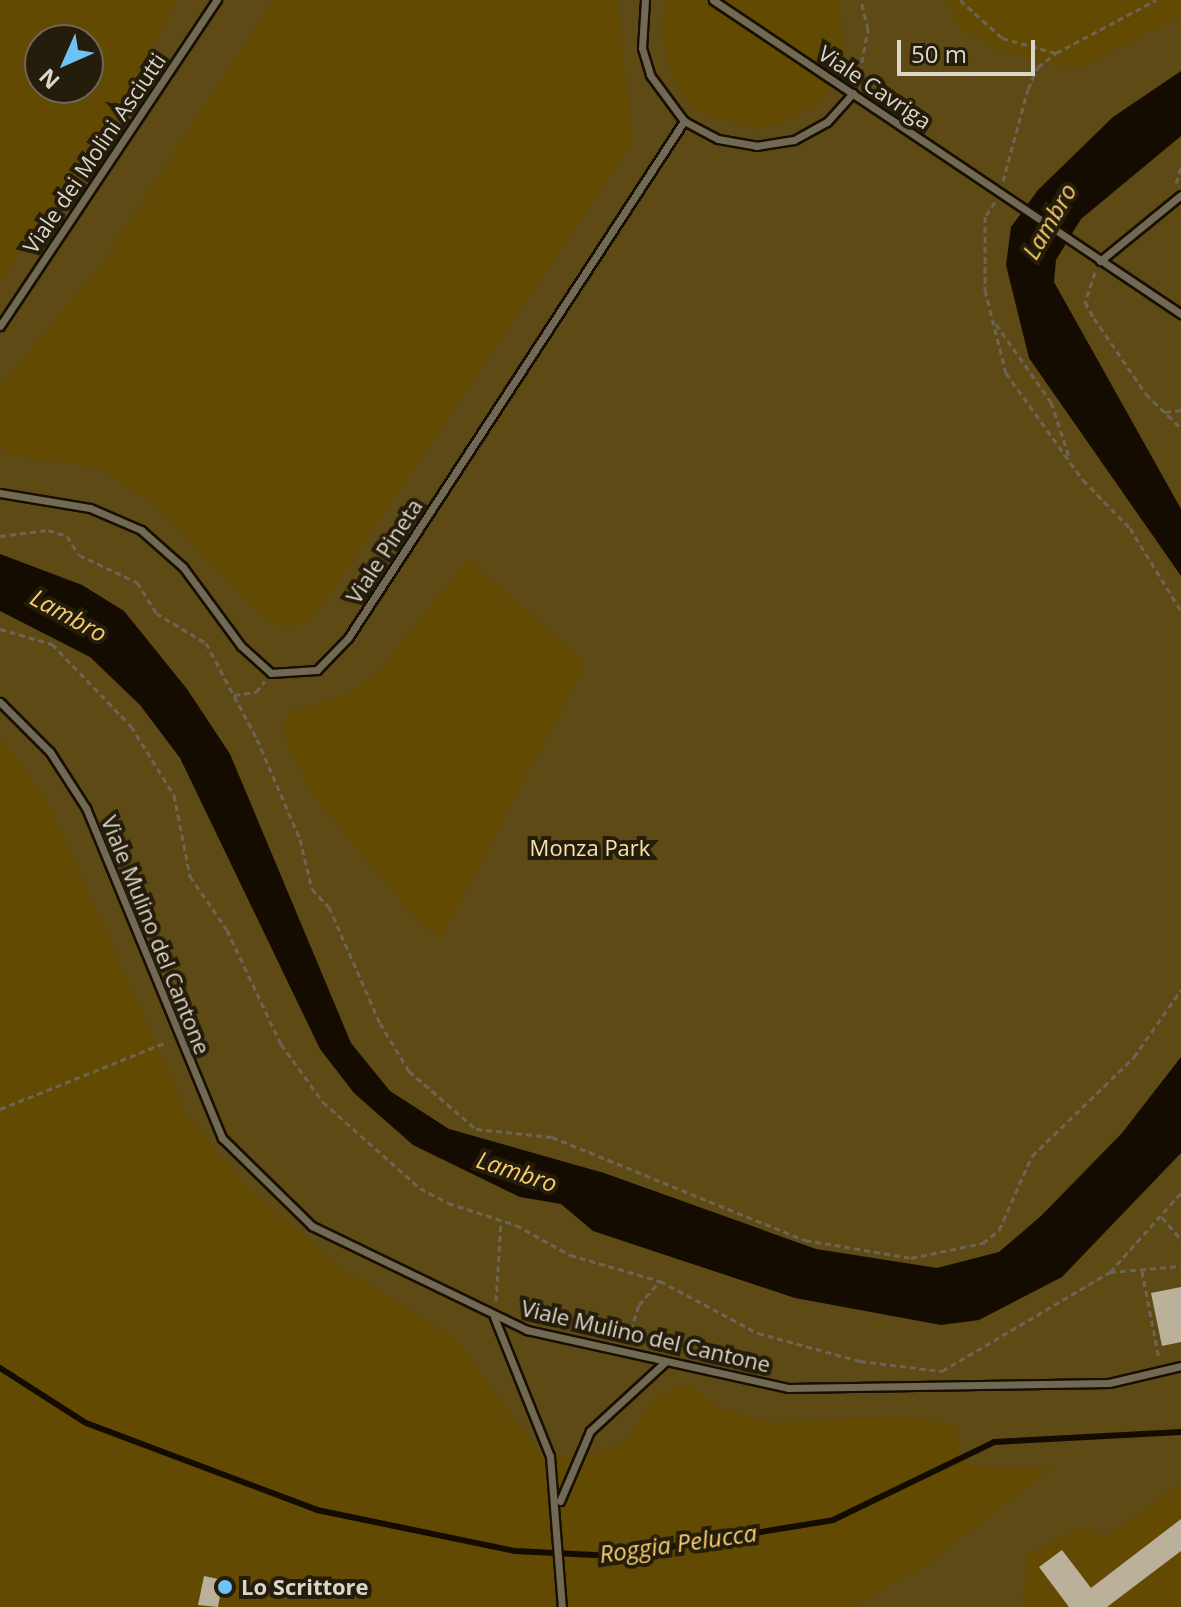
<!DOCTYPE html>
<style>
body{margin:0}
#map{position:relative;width:1181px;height:1607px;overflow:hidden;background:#2f2714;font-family:"Open Sans",sans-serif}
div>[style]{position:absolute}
.green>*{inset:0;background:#624a03}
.forest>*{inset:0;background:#5e4a15}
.water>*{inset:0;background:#140c00}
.stream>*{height:6px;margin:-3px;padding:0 3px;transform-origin:3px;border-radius:3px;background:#140c00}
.building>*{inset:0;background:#bbb19b}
.path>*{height:3px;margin-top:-1.5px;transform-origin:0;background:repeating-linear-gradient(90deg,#6c6555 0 6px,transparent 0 10px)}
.roads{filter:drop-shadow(2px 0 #170f01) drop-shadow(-2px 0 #170f01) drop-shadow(0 2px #170f01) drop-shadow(0 -2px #170f01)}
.service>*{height:7px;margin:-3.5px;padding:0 3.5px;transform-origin:3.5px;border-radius:3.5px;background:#726954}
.dots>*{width:22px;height:22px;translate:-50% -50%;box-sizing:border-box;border:4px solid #251d0b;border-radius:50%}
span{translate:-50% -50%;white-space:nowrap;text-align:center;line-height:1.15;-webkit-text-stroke:8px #251d0b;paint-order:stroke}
.street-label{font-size:22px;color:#dbd6ca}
.park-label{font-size:22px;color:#f9e1ab}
.poi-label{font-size:22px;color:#dbd6ca;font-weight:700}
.left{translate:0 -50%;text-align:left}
.water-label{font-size:24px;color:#f6cd6e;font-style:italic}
.north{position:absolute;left:24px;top:24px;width:80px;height:80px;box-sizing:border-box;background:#251d0b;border:2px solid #6e6757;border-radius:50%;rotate:225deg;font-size:22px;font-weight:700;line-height:32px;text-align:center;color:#dbd6ca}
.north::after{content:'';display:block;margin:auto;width:28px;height:36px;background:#6fc2f4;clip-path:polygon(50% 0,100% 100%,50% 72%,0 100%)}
.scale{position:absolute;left:897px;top:40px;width:138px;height:36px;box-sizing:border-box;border:4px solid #dbd6ca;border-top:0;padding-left:10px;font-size:24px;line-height:28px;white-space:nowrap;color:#dbd6ca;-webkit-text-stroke:6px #251d0b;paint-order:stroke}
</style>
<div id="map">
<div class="green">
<div style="clip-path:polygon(evenodd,0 0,1181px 0,1181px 1607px,0 1607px,0 0,40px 40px,88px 40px,88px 88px,40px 88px,40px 40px)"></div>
</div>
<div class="forest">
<div style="clip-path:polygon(176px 0,274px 0,100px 266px,0 386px,0 281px,107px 137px)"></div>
<div style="clip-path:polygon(evenodd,617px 0,667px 0,660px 33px,678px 91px,700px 113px,759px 130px,815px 107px,834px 84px,845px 55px,839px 0,945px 0,961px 29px,996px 49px,1076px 69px,1181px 16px,1181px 1484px,1105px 1536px,1082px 1526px,1028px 1555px,1021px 1607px,854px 1607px,926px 1565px,1052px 1467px,981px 1468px,960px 1459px,958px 1426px,904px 1416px,771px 1423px,719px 1408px,687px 1384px,655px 1397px,626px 1441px,590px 1456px,541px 1456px,455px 1338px,339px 1266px,244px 1185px,189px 1118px,47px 800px,0 738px,0 447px,11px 455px,99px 468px,152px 502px,251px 606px,278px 626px,309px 624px,633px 142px,617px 0,468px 559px,586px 663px,440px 939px,412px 915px,314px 796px,282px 733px,289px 712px,352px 692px,380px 670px,468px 559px)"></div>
</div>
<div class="water">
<div style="clip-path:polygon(1181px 71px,1181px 136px,1081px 219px,1056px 260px,1054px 282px,1181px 509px,1181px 576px,1029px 358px,1006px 265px,1011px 227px,1038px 190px,1113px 117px)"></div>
<div style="clip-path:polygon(0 554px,82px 585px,124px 611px,187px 689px,230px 754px,351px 1043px,390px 1091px,449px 1129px,604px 1173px,816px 1249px,937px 1268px,999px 1252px,1041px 1216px,1122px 1133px,1181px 1057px,1181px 1153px,1062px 1277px,979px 1320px,941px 1325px,795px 1298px,593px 1231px,561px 1204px,520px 1197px,413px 1145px,354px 1093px,320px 1049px,180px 758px,140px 705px,90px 657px,0 611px)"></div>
</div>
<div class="stream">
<div style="left:0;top:1368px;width:102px;rotate:32.6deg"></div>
<div style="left:86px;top:1423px;width:247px;rotate:20.6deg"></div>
<div style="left:317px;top:1510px;width:202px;rotate:11.7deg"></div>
<div style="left:515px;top:1551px;width:99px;rotate:2.9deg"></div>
<div style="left:614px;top:1556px;width:222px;rotate:-9.3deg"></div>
<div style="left:833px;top:1520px;width:179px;rotate:-25.8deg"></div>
<div style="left:994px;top:1442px;width:187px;rotate:-3.1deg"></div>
</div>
<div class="building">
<div style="clip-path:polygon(1181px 1287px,1181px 1342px,1162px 1346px,1151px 1293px)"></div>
<div style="clip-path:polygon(1181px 1519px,1181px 1551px,1107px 1607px,1069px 1607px,1039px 1567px,1062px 1550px,1091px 1588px)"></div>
<div style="clip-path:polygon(204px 1576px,223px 1580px,218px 1607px,198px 1605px)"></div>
</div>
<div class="path">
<div style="left:960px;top:0;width:57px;rotate:42.1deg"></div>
<div style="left:1002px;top:38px;width:56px;rotate:15.5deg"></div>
<div style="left:1056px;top:53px;width:113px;rotate:-27.9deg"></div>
<div style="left:858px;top:82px;width:54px;rotate:-79.3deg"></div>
<div style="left:868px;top:29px;width:30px;rotate:-104deg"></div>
<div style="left:1003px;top:181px;width:95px;rotate:-74.8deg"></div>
<div style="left:1028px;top:89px;width:24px;rotate:-66deg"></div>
<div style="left:1038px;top:67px;width:23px;rotate:-38deg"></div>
<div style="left:1176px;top:183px;width:16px;rotate:-72deg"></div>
<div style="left:995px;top:202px;width:18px;rotate:124deg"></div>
<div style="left:985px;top:217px;width:73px;rotate:90deg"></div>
<div style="left:985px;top:290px;width:86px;rotate:75.8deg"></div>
<div style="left:1006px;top:373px;width:132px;rotate:54.3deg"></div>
<div style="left:1083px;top:480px;width:67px;rotate:45.6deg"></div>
<div style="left:1130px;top:528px;width:97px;rotate:58.4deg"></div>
<div style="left:1095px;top:272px;width:32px;rotate:108deg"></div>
<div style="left:1085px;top:302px;width:18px;rotate:61deg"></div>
<div style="left:1094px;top:318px;width:92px;rotate:55.6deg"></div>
<div style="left:1146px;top:394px;width:49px;rotate:44.2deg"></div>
<div style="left:996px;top:324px;width:95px;rotate:54.8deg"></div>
<div style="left:1051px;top:402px;width:60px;rotate:71.6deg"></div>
<div style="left:1165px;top:412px;width:16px;rotate:-7deg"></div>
<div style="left:0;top:536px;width:48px;rotate:-7.1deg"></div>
<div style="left:48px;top:530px;width:20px;rotate:18deg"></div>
<div style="left:67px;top:536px;width:22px;rotate:58deg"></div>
<div style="left:79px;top:555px;width:64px;rotate:25deg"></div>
<div style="left:137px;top:582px;width:36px;rotate:58deg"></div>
<div style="left:156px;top:613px;width:58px;rotate:31deg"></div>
<div style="left:206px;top:643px;width:109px;rotate:62deg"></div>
<div style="left:257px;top:739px;width:109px;rotate:66.7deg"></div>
<div style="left:300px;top:839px;width:51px;rotate:76.5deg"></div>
<div style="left:312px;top:889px;width:25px;rotate:47deg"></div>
<div style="left:329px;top:907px;width:127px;rotate:66.3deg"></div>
<div style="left:380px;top:1023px;width:56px;rotate:58.9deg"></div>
<div style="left:409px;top:1071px;width:89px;rotate:40.9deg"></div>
<div style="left:476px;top:1129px;width:76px;rotate:6deg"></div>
<div style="left:552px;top:1137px;width:273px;rotate:22.2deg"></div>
<div style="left:805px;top:1240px;width:108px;rotate:9.6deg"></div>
<div style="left:911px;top:1258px;width:74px;rotate:-11.8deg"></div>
<div style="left:983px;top:1243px;width:21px;rotate:-39deg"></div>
<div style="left:999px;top:1230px;width:81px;rotate:-66deg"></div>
<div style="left:1032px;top:1156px;width:142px;rotate:-44.1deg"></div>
<div style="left:1134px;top:1057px;width:82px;rotate:-55deg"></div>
<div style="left:0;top:629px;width:54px;rotate:16.1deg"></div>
<div style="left:52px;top:644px;width:114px;rotate:46.1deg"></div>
<div style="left:131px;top:726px;width:81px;rotate:58.1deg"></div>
<div style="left:174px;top:795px;width:83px;rotate:78.8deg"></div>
<div style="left:190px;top:876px;width:65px;rotate:55.6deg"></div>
<div style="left:227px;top:930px;width:126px;rotate:64.7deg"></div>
<div style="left:281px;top:1044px;width:72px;rotate:54.1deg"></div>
<div style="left:323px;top:1102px;width:130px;rotate:41.6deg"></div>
<div style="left:420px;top:1188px;width:32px;rotate:28deg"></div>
<div style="left:448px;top:1203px;width:71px;rotate:17.9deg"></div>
<div style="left:516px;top:1225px;width:62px;rotate:29.1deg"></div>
<div style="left:570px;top:1255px;width:94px;rotate:16.1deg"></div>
<div style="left:660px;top:1281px;width:111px;rotate:28deg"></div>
<div style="left:758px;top:1333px;width:106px;rotate:15.4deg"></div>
<div style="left:860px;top:1361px;width:83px;rotate:7deg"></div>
<div style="left:942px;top:1371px;width:195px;rotate:-30.5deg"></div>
<div style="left:1110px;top:1272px;width:106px;rotate:-48.1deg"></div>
<div style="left:234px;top:695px;width:22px;rotate:-8deg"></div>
<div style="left:256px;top:692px;width:14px;rotate:-51deg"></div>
<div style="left:0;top:1109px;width:180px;rotate:-21.9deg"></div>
<div style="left:1162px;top:1217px;width:30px;rotate:50deg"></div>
<div style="left:1142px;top:1271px;width:90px;rotate:79.1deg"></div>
<div style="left:1110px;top:1272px;width:71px;rotate:-4.8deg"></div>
<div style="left:496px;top:1301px;width:80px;rotate:-86.4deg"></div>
<div style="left:628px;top:1340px;width:37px;rotate:-73deg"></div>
<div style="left:639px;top:1305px;width:32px;rotate:-49deg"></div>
</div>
<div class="roads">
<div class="service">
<div style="left:645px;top:0;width:48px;rotate:93.6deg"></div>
<div style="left:642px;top:48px;width:28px;rotate:73deg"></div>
<div style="left:650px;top:75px;width:57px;rotate:53.5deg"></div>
<div style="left:684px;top:121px;width:38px;rotate:28deg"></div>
<div style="left:718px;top:139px;width:39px;rotate:10deg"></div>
<div style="left:756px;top:146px;width:38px;rotate:-9deg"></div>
<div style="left:794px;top:140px;width:38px;rotate:-29deg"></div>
<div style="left:827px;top:122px;width:39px;rotate:-48deg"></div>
<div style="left:713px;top:0;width:564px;rotate:33.86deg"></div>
<div style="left:1100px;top:261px;width:104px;rotate:-39.2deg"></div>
<div style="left:0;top:326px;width:392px;rotate:-56.4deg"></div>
<div style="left:0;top:493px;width:91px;rotate:9.5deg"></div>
<div style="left:90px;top:508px;width:56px;rotate:23.3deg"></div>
<div style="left:141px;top:530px;width:56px;rotate:41.4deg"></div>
<div style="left:183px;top:567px;width:98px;rotate:53.7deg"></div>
<div style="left:241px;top:646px;width:40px;rotate:42deg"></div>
<div style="left:271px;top:673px;width:46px;rotate:-3.7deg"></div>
<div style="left:317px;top:670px;width:45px;rotate:-45.9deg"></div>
<div style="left:348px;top:638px;width:617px;rotate:-56.98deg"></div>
<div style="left:0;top:702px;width:71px;rotate:45deg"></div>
<div style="left:50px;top:752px;width:67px;rotate:57.3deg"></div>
<div style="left:86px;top:808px;width:357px;rotate:67.6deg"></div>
<div style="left:222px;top:1138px;width:126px;rotate:44.4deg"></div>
<div style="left:312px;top:1226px;width:239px;rotate:25.8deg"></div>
<div style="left:527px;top:1330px;width:267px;rotate:12.5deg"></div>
<div style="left:788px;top:1388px;width:321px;rotate:-0.9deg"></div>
<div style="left:1109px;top:1383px;width:74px;rotate:-13.3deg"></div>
<div style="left:494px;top:1317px;width:150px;rotate:68.1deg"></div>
<div style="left:550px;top:1456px;width:151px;rotate:85.5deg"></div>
<div style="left:560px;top:1501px;width:76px;rotate:-66.8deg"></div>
<div style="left:590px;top:1431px;width:102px;rotate:-42.6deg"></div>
</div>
</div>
<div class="dots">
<div style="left:225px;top:1587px;background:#6fc2f4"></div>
</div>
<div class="street-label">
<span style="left:875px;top:87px;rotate:34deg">Viale Cavriga</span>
<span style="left:94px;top:153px;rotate:-56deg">Viale dei Molini Asciutti</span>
<span style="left:384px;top:551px;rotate:-57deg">Viale Pineta</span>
<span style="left:156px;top:935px;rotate:68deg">Viale Mulino del Cantone</span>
<span style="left:646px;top:1336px;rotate:13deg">Viale Mulino del Cantone</span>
</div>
<div class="park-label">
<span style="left:590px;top:848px">Monza Park</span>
</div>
<div class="poi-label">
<span class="left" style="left:241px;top:1587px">Lo Scrittore</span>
</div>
<div class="water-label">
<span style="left:1049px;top:221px;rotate:-60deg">Lambro</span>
<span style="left:69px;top:615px;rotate:29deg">Lambro</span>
<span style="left:517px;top:1171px;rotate:18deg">Lambro</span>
<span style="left:678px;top:1543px;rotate:-8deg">Roggia Pelucca</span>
</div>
<div class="north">N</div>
<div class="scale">50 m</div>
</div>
